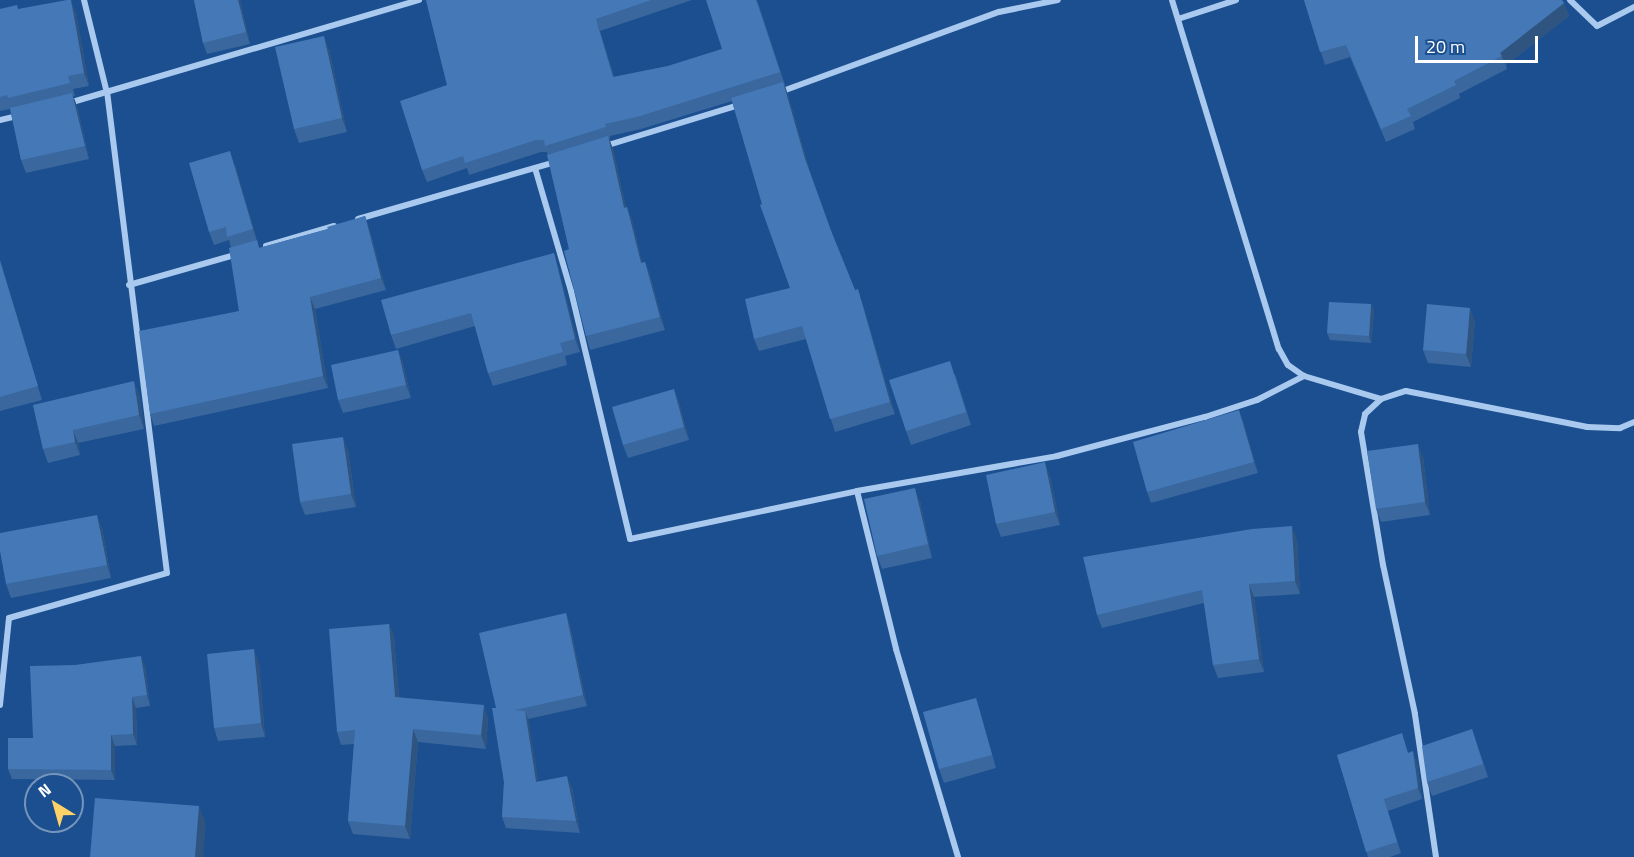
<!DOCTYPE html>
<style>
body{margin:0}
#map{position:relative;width:1634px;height:857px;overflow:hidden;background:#1b4f8f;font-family:"Titillium Web",sans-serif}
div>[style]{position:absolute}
.street>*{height:6px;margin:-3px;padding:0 3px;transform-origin:3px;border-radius:3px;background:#a9c9ee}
.wall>*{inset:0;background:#3a679d}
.shaded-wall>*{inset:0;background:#305480}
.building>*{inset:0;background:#4478b7}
span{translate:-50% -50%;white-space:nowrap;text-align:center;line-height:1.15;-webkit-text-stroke:6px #1b4f8f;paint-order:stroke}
.north{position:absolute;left:24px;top:773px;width:60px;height:60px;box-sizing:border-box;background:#1b4f8f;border:2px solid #7695bc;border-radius:50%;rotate:323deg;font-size:16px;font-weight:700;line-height:24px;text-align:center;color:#fff}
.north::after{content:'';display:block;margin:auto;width:21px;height:27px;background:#ffd166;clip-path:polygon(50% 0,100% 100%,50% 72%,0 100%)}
.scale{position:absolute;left:1415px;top:36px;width:123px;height:27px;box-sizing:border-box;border:3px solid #fff;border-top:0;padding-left:8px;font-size:18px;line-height:21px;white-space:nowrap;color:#fff;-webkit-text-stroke:4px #1b4f8f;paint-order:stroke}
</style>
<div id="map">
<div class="street">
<div style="left:1172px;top:0;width:365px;rotate:73deg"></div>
<div style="left:1279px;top:349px;width:18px;rotate:61deg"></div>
<div style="left:1288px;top:365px;width:19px;rotate:35deg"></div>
<div style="left:1304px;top:376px;width:80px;rotate:16.6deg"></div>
<div style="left:1570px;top:0;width:37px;rotate:44deg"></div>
<div style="left:1597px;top:26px;width:42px;rotate:-27.2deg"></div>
<div style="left:1178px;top:19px;width:61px;rotate:-18.1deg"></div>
<div style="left:780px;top:92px;width:233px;rotate:-20.1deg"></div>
<div style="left:999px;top:12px;width:60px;rotate:-11.5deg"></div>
<div style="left:69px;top:103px;width:365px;rotate:-16.4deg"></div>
<div style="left:0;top:120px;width:18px;rotate:-13deg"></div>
<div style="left:605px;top:146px;width:143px;rotate:-17deg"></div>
<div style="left:535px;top:168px;width:128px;rotate:73.7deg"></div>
<div style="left:571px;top:291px;width:255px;rotate:76.6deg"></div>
<div style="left:630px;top:539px;width:232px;rotate:-11.9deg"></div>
<div style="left:857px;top:491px;width:203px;rotate:-9.9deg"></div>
<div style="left:1057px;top:456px;width:153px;rotate:-14.8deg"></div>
<div style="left:1205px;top:417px;width:55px;rotate:-18.1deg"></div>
<div style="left:1257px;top:400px;width:53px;rotate:-27.1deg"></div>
<div style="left:358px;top:219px;width:205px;rotate:-16.1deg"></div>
<div style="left:266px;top:246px;width:71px;rotate:-16.4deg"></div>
<div style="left:129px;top:285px;width:113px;rotate:-15.9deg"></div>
<div style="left:857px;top:491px;width:163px;rotate:76.1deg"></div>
<div style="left:896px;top:649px;width:217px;rotate:73.4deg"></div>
<div style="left:0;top:705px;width:87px;rotate:-84.1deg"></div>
<div style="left:9px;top:618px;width:164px;rotate:-15.9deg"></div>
<div style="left:167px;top:573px;width:484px;rotate:-97.1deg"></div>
<div style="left:107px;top:93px;width:96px;rotate:-103.9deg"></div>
<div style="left:1436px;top:857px;width:145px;rotate:-98.4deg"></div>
<div style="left:1415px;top:714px;width:152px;rotate:-102.1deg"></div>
<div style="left:1383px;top:565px;width:135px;rotate:-99.4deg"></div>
<div style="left:1361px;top:432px;width:18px;rotate:-77deg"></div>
<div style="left:1365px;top:414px;width:22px;rotate:-43deg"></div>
<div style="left:1381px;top:399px;width:26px;rotate:-18deg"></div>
<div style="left:1406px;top:391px;width:185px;rotate:11.2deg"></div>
<div style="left:1587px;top:427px;width:33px;rotate:2deg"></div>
<div style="left:1620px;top:428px;width:15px;rotate:-23deg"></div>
</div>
<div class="wall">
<div style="clip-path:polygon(194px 0,240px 0,250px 44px,207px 54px,203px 43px)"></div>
<div style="clip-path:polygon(426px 0,692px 0,600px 31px,614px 77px,668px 66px,722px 49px,757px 0,785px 85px,810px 172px,832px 233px,855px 290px,862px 302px,895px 414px,835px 432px,806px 339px,759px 351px,754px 339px,790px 288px,762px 204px,732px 101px,641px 129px,610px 136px,610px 139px,609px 139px,613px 149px,626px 208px,632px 220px,642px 263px,645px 262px,650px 275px,665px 330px,590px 350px,586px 336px,569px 249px,547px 152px,541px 152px,469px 175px,467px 168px,427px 182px,422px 170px,447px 85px)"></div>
<div style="clip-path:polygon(1304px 0,1564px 3px,1569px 16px,1506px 65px,1507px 69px,1459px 94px,1460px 98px,1413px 122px,1415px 129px,1386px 142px,1350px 57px,1325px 65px)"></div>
<div style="clip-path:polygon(0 9px,18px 9px,76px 13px,89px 86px,73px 89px,75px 96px,73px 96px,77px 106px,89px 159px,26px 173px,21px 160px,10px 109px,0 111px)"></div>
<div style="clip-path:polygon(329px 49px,347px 132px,299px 143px,294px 129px)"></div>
<div style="clip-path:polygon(235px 165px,259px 248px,328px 229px,365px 216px,369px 228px,386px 290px,315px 309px,328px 388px,154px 426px,150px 414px,239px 311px,231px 248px,229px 240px,214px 245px,209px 232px)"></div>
<div style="clip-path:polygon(554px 253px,558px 267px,580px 352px,565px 356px,567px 365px,493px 386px,488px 373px,475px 326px,396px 349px,391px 335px)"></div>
<div style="clip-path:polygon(0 260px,42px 400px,0 411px)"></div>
<div style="clip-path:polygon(1371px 304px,1374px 311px,1371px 343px,1330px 340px,1327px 333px)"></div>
<div style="clip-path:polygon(1475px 321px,1471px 367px,1428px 363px,1423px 350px)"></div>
<div style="clip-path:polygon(398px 350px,403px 363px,411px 398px,343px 413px,338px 400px)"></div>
<div style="clip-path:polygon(955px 374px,971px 425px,911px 445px,906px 431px)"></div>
<div style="clip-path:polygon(139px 394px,144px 429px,78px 443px,80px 455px,48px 463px,43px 449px,33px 405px)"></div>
<div style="clip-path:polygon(679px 402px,689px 440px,628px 458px,623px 445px)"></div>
<div style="clip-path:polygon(1243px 421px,1258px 473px,1151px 503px,1147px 492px)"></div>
<div style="clip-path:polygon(348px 450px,356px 507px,305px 515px,300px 502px)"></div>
<div style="clip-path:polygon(1423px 457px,1430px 515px,1381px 522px,1376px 509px)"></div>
<div style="clip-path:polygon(1050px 476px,1060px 525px,1001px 537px,996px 524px)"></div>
<div style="clip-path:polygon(920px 501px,932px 558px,882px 569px,877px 556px)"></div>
<div style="clip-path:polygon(102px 528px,111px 578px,11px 598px,6px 584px)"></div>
<div style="clip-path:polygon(1297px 539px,1300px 594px,1254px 597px,1264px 672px,1218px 678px,1213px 665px,1204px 603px,1102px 628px,1097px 615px)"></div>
<div style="clip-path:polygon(566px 613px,570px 625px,587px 706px,528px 719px,538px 781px,572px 787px,580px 833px,506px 828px,502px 817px,504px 782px,496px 708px)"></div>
<div style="clip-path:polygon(389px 624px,394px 637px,399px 697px,488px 718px,486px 749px,418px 742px,410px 839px,353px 834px,348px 821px,354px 744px,341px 745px,337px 732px)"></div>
<div style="clip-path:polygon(259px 663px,265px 737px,218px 741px,214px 728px)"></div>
<div style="clip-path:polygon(145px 666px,150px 706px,136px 708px,137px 745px,115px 746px,115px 780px,12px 779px,8px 769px,33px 738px)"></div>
<div style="clip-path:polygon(976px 698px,980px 711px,996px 768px,944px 783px,939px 769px)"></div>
<div style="clip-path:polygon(1472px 729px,1488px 777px,1432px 796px,1427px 782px)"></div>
<div style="clip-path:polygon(1409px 753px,1417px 762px,1422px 799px,1388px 811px,1401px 853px,1390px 857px,1368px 857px,1337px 755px)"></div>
</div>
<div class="shaded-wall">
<div style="clip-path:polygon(71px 0,76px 13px,89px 86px,84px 73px)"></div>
<div style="clip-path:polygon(238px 0,240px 0,250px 44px,246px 32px)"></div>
<div style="clip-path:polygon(1564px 3px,1569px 16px,1506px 65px,1500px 53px)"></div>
<div style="clip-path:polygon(596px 19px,600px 31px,617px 89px,613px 77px)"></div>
<div style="clip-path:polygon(324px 36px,329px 49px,347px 132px,342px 118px)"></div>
<div style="clip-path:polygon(783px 82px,788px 95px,810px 172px,805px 159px)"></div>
<div style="clip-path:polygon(72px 93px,77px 106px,89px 159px,85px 146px)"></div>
<div style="clip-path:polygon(608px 136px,613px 149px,629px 221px,624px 208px)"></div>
<div style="clip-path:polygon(230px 151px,235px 165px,258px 242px,253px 229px)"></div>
<div style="clip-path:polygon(627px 207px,632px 220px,646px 277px,641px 263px)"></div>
<div style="clip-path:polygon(365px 216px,369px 228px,386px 290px,381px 278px)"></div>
<div style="clip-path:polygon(554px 253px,558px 267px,580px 352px,575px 339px)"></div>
<div style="clip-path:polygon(0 260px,4px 271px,42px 400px,38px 386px)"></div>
<div style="clip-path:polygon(645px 262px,650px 275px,665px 330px,660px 317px)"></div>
<div style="clip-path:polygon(858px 289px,862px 302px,895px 414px,890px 402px)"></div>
<div style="clip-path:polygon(310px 297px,315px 309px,328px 388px,323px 376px)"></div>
<div style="clip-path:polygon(1371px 304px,1374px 311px,1371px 343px,1369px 336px)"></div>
<div style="clip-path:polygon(1470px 308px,1475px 321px,1471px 367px,1466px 354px)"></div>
<div style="clip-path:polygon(398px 350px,403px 363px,411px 398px,406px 385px)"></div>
<div style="clip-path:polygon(134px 381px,139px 394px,144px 429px,139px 415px)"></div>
<div style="clip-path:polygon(674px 389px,679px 402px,689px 440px,684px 427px)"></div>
<div style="clip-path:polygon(1239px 410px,1243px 421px,1258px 473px,1254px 462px)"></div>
<div style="clip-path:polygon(73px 430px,78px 443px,80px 455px,75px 442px)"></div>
<div style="clip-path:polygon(343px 437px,348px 450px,356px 507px,351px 494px)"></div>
<div style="clip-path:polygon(1418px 444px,1423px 457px,1430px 515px,1425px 502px)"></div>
<div style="clip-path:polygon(1045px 462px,1050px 476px,1060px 525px,1055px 512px)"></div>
<div style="clip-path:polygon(915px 488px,920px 501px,932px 558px,928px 544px)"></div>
<div style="clip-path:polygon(97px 515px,102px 528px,111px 578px,107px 565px)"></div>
<div style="clip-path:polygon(1292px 526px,1297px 539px,1300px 594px,1295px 581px)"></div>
<div style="clip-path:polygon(1249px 584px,1254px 597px,1264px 672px,1259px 659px)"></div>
<div style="clip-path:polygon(566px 613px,570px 625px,587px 706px,583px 695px)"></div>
<div style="clip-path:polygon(389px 624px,394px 637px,400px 710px,395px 697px)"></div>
<div style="clip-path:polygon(254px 649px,259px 663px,265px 737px,261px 723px)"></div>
<div style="clip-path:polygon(141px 656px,145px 666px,150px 706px,147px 695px)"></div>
<div style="clip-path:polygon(132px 697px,136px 708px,137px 745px,133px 734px)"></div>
<div style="clip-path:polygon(484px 705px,488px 718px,486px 749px,481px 735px)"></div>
<div style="clip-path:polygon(525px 711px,529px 722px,540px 793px,536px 782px)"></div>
<div style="clip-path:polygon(413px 729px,418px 742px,410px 839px,405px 826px)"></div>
<div style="clip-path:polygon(111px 735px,115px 746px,115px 780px,111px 770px)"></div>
<div style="clip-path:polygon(1413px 751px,1417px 762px,1422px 799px,1418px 788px)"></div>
<div style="clip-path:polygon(567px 776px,572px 787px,580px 833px,576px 821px)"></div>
<div style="clip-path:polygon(199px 806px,206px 824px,203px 857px,195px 857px)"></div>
</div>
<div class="building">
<div style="clip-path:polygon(67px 0,71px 0,84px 73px,68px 76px,70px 83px,8px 98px,7px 95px,0 97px,0 9px,17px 5px,18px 9px)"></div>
<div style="clip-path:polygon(194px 0,238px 0,246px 32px,203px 43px)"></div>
<div style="clip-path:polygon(426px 0,651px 0,596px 19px,613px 77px,668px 66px,722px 49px,706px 0,756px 0,780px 72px,637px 117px,605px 124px,606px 127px,545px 146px,544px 140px,536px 140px,465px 163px,463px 156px,422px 170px,400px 101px,447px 85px)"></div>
<div style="clip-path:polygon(1304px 0,1562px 0,1564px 3px,1500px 53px,1502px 56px,1454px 81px,1456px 85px,1407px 109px,1411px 116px,1381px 129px,1346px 45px,1320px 52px)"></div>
<div style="clip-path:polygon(324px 36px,342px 118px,294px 129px,275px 47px)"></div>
<div style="clip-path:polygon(783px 82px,805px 159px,831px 231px,855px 290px,858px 289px,890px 402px,830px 419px,802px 326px,754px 339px,745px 299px,790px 288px,760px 205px,762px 204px,731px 98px)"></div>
<div style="clip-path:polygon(72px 93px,85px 146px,21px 160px,10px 108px)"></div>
<div style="clip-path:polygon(608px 136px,624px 208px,627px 207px,641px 263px,645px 262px,660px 317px,586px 336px,564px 251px,569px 249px,547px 155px)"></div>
<div style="clip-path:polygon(230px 151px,253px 229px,227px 237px,226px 227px,209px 232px,189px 163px)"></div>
<div style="clip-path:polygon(365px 216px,381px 278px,310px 297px,323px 376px,150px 414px,139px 331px,239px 311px,229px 248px,257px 240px,259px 248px,328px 229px,327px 227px)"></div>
<div style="clip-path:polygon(554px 253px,575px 339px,560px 343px,563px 352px,488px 373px,471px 313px,391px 335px,381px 300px)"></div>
<div style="clip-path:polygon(0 261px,38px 386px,0 397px)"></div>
<div style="clip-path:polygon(1329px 302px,1371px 304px,1369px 336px,1327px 333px)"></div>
<div style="clip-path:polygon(1427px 304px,1470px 308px,1466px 354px,1423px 350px)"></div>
<div style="clip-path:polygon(398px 350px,406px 385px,338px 400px,331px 365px)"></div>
<div style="clip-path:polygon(950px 361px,966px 412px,906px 431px,889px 380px)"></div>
<div style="clip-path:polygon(134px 381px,139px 415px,73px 430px,75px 442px,43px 449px,33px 405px)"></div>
<div style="clip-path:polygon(674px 389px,684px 427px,623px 445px,612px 407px)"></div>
<div style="clip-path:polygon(1239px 410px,1254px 462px,1147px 492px,1133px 442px)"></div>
<div style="clip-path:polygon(343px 437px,351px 494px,300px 502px,292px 444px)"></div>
<div style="clip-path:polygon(1418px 444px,1425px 502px,1376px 509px,1367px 451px)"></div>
<div style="clip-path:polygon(1045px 462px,1055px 512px,996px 524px,986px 475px)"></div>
<div style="clip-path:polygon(915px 488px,928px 544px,877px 556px,864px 499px)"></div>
<div style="clip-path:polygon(97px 515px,107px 565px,6px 584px,0 551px,0 533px)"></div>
<div style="clip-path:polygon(1292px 526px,1295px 581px,1249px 584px,1259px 659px,1213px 665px,1202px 590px,1097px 615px,1083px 557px,1252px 529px)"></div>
<div style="clip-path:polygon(566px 613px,583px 695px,515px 710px,525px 711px,536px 782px,567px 776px,576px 821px,502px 817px,504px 782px,492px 708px,496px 708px,479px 633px)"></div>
<div style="clip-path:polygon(389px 624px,395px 697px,484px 705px,481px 735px,413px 729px,405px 826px,348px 821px,355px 730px,337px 732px,329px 629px)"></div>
<div style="clip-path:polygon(254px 649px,261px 723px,214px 728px,207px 654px)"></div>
<div style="clip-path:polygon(141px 656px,147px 695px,132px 697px,133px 734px,111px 735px,111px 770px,8px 769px,8px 738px,33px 738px,30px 666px,75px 665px)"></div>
<div style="clip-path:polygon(976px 698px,992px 755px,939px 769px,923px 712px)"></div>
<div style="clip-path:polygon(1472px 729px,1483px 764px,1427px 782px,1422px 746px)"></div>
<div style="clip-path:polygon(1402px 733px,1408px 753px,1413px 751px,1418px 788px,1384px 799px,1397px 842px,1366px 852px,1337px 755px)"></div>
<div style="clip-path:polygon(95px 798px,199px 806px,195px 857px,90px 857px)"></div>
</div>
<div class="north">N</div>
<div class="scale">20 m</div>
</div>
